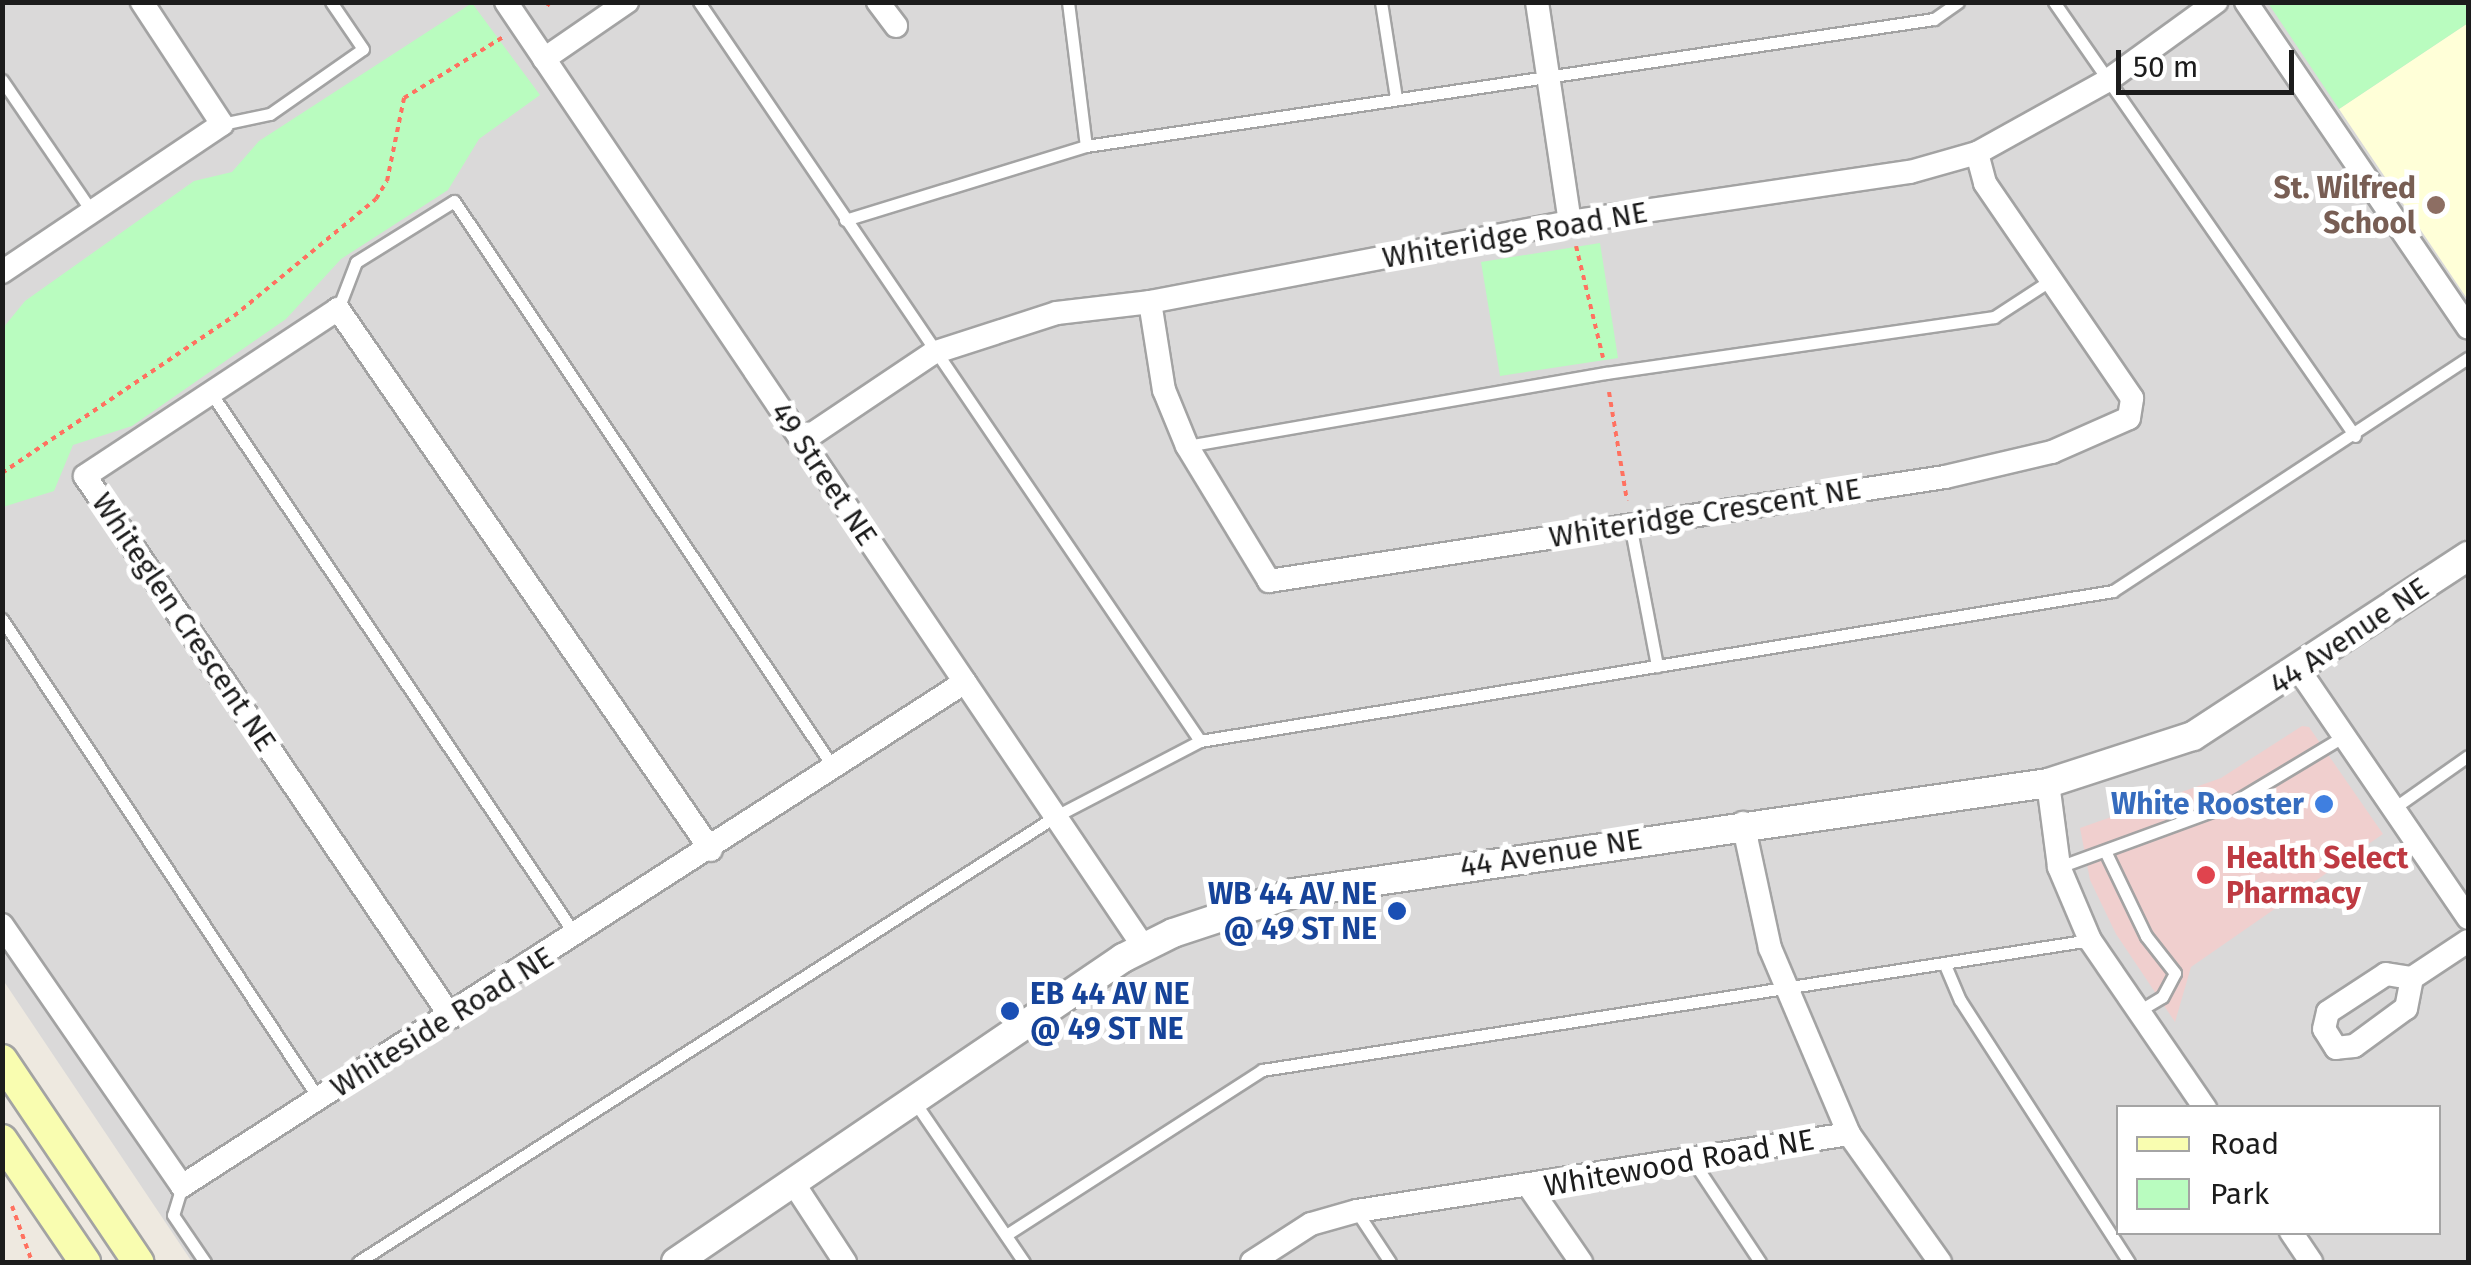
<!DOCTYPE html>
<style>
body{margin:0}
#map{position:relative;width:2471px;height:1265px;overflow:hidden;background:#eee9e0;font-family:"Fira Sans",sans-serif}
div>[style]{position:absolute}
.residential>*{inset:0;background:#dad9d9}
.commercial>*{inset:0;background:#f0cfce}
.education>*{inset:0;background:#ffffd8}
.park>*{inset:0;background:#b9fcbf}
.path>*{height:4px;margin-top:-2px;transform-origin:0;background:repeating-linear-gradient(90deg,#ff7160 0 5px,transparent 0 10px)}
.roads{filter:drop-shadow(2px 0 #a3a3a3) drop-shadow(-2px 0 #a3a3a3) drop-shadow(0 2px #a3a3a3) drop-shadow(0 -2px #a3a3a3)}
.service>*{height:11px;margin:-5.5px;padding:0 5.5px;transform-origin:5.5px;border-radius:5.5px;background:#fff}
.minor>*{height:22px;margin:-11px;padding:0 11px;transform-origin:11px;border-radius:11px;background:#fff}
.tertiary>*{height:28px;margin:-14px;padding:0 14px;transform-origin:14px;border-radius:14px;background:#fff}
.secondary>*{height:30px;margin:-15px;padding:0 15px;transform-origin:15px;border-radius:15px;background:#f9fdb0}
.dots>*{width:28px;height:28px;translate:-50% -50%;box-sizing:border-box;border:5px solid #fff;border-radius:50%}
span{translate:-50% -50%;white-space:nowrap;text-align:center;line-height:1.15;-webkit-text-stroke:10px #fff;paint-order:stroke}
.education-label{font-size:30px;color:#785e54;font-weight:700}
.right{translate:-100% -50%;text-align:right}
.street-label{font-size:30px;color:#1c1c1c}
.shop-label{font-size:30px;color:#366cbe;font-weight:700}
.health-label{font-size:30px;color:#be3a42;font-weight:700}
.left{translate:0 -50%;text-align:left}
.transit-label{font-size:30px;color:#164399;font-weight:700}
.frame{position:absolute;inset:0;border:5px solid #1c1c1c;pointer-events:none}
.legend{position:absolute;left:2116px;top:1105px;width:325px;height:130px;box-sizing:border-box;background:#fff;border:2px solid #a4a4a4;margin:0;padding:12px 18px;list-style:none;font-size:30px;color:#1c1c1c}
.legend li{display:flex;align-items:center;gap:20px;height:50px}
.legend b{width:50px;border:2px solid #a4a4a4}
.scale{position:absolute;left:2116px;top:50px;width:178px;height:45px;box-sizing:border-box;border:5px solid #1c1c1c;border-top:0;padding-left:12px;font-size:30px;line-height:35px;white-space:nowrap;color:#1c1c1c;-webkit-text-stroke:8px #fff;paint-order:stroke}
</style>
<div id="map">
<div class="residential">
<div style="clip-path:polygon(evenodd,2px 3px,2468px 3px,2468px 1262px,192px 1262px,3px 980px,2px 3px,2118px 1108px,2438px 1108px,2438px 1232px,2118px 1232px,2118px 1108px)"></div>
</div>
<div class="commercial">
<div style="clip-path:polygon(2302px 726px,2309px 727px,2383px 834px,2191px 967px,2175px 1022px,2116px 934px,2090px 880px,2080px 828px,2221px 778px)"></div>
</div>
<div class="education">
<div style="clip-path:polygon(2468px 23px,2468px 300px,2339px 109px)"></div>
</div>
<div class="park">
<div style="clip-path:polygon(472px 3px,540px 95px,479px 139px,448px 190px,341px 259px,286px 319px,132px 426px,73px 445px,54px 491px,3px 507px,3px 328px,25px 301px,194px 181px,232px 172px,259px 141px)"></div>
<div style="clip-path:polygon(2268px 3px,2468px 3px,2468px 23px,2339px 109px)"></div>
<div style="clip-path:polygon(1600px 243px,1618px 358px,1500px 376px,1481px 262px)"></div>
</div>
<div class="path">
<div style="left:547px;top:6px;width:5px;rotate:-53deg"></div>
<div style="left:1576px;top:246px;width:115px;rotate:76.4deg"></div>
<div style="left:1609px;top:392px;width:110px;rotate:80.6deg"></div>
<div style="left:2px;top:473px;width:280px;rotate:-34.1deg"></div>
<div style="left:234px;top:316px;width:184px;rotate:-39.5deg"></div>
<div style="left:376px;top:199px;width:21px;rotate:-59deg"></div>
<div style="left:387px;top:181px;width:85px;rotate:-78.4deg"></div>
<div style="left:404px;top:98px;width:116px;rotate:-31.6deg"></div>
<div style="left:12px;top:1206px;width:59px;rotate:70.3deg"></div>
</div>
<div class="roads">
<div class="service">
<div style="left:699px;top:2px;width:893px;rotate:55.86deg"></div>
<div style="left:1200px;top:741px;width:925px;rotate:-9.33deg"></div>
<div style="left:2113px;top:591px;width:425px;rotate:-33.3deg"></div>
<div style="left:1068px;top:2px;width:145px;rotate:82.9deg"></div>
<div style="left:1381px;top:2px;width:97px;rotate:81.1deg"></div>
<div style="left:2054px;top:2px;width:528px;rotate:55.26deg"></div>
<div style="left:2px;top:80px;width:160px;rotate:55.7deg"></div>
<div style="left:222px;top:124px;width:49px;rotate:-11.8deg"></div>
<div style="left:270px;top:114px;width:113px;rotate:-35deg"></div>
<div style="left:363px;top:49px;width:57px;rotate:-124.2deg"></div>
<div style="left:845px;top:220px;width:252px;rotate:-17.1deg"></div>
<div style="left:1086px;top:146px;width:857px;rotate:-8.52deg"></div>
<div style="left:1934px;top:19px;width:29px;rotate:-35deg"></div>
<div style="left:338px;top:309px;width:50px;rotate:-69deg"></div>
<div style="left:356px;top:262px;width:115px;rotate:-31.9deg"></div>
<div style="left:454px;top:201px;width:685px;rotate:56.19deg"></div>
<div style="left:211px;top:393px;width:651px;rotate:56.09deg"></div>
<div style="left:1187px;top:446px;width:425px;rotate:-9.9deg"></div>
<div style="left:1606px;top:373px;width:392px;rotate:-8.2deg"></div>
<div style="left:1994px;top:317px;width:68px;rotate:-33deg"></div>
<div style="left:1630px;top:524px;width:145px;rotate:79.2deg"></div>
<div style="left:2px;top:619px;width:575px;rotate:56.56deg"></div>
<div style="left:2394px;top:808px;width:90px;rotate:-35.1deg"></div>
<div style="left:2106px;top:853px;width:92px;rotate:64.3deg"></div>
<div style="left:2146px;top:936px;width:47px;rotate:51.9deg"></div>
<div style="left:2175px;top:973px;width:27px;rotate:118deg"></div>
<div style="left:2162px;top:997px;width:27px;rotate:149deg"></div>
<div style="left:2059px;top:867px;width:183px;rotate:-20.1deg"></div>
<div style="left:2231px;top:804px;width:132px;rotate:-31deg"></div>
<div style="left:1945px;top:965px;width:38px;rotate:67deg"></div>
<div style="left:1960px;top:1000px;width:312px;rotate:57.2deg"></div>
<div style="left:914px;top:1101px;width:195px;rotate:55.7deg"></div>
<div style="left:1691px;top:1158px;width:125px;rotate:56.4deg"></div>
<div style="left:182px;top:1186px;width:30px;rotate:107deg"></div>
<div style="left:173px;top:1215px;width:57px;rotate:55.8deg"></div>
<div style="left:1357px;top:1212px;width:60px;rotate:56.6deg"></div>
<div style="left:1006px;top:1235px;width:305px;rotate:-32.8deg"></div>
<div style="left:1262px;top:1070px;width:838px;rotate:-8.92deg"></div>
<div style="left:358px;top:1262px;width:828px;rotate:-32.58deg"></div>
<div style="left:1056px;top:816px;width:162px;rotate:-27.5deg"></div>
</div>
<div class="minor">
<div style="left:506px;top:2px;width:1139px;rotate:55.99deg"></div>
<div style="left:878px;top:2px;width:30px;rotate:53deg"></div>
<div style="left:1537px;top:2px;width:222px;rotate:81.5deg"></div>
<div style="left:2246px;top:2px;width:394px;rotate:55.7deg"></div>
<div style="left:544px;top:59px;width:101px;rotate:-34.5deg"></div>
<div style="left:2px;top:272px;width:265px;rotate:-33.9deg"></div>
<div style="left:222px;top:124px;width:146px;rotate:-123.3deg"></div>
<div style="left:1150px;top:302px;width:89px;rotate:81deg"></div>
<div style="left:1164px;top:390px;width:61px;rotate:67.7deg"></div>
<div style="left:1187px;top:446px;width:158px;rotate:58.7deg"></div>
<div style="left:1269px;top:581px;width:684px;rotate:-8.75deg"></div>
<div style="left:1945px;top:477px;width:110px;rotate:-13.2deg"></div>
<div style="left:2052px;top:452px;width:84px;rotate:-23.8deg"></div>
<div style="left:2129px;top:418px;width:20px;rotate:-81deg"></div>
<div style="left:2132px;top:398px;width:260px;rotate:-124.4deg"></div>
<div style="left:1985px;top:183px;width:31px;rotate:-105deg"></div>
<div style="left:802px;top:441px;width:158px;rotate:-33.9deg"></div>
<div style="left:933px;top:353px;width:130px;rotate:-17.9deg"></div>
<div style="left:1057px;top:313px;width:94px;rotate:-6.7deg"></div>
<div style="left:1150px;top:302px;width:428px;rotate:-10.8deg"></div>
<div style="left:1570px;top:222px;width:344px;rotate:-8.4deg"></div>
<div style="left:1910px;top:172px;width:70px;rotate:-15.8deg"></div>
<div style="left:1977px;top:153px;width:149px;rotate:-29deg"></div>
<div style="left:2107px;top:81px;width:135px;rotate:-35.9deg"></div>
<div style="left:2299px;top:670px;width:300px;rotate:55.7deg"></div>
<div style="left:2048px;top:783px;width:85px;rotate:82.5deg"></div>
<div style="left:2059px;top:867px;width:79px;rotate:67deg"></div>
<div style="left:2090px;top:940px;width:204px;rotate:55.6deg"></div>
<div style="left:2px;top:925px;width:317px;rotate:55.4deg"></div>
<div style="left:182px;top:1186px;width:931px;rotate:-32.77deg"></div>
<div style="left:2412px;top:978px;width:31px;rotate:101deg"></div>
<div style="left:2406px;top:1008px;width:64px;rotate:143.8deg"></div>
<div style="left:2354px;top:1046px;width:18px;rotate:174deg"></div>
<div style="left:2336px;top:1048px;width:22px;rotate:-122deg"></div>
<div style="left:2324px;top:1029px;width:17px;rotate:-77deg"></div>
<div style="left:2328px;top:1012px;width:69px;rotate:-33.2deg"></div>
<div style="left:2386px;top:974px;width:26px;rotate:9deg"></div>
<div style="left:2412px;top:978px;width:67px;rotate:-33.5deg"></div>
<div style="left:451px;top:1017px;width:653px;rotate:-124.08deg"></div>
<div style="left:85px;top:476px;width:303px;rotate:-33.4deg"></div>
<div style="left:338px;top:309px;width:657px;rotate:55.42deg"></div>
<div style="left:1849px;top:1134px;width:157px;rotate:54.6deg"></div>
<div style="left:792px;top:1181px;width:97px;rotate:56.8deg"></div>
<div style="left:1530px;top:1188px;width:90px;rotate:55.4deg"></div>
<div style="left:2291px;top:1232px;width:36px;rotate:56deg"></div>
<div style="left:1252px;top:1262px;width:70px;rotate:-32.8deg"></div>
<div style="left:1311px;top:1224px;width:48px;rotate:-15.8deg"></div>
<div style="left:1357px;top:1211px;width:498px;rotate:-8.9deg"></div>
<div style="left:1849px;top:1134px;width:202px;rotate:-113deg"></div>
<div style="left:1770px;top:948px;width:128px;rotate:-102.2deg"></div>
</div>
<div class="tertiary">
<div style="left:676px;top:1262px;width:541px;rotate:-34.22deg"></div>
<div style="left:1123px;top:958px;width:56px;rotate:-26.6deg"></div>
<div style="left:1173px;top:933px;width:127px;rotate:-18.3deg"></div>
<div style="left:1294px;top:893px;width:762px;rotate:-8.3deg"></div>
<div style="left:2048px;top:783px;width:152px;rotate:-18deg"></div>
<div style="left:2193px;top:736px;width:329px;rotate:-33.2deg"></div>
</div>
<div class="secondary">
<div style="left:2px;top:1060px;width:244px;rotate:56deg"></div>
<div style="left:2px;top:1140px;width:148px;rotate:55.8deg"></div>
</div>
</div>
<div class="dots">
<div style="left:2436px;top:205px;background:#8d6e63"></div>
<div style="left:2324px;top:804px;background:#3f7fe0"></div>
<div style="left:2206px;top:875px;background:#e0444e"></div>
<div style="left:1397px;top:911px;background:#1a4fb4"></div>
<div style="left:1010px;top:1011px;background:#1a4fb4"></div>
</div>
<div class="education-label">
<span class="right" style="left:2416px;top:205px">St. Wilfred<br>School</span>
</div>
<div class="street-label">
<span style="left:1515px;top:235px;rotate:-10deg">Whiteridge Road NE</span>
<span style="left:824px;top:474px;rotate:56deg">49 Street NE</span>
<span style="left:1705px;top:513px;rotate:-9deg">Whiteridge Crescent NE</span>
<span style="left:184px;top:622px;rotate:56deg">Whiteglen Crescent NE</span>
<span style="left:2349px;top:636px;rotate:-34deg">44 Avenue NE</span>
<span style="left:1551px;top:853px;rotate:-9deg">44 Avenue NE</span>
<span style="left:442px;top:1022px;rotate:-32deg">Whiteside Road NE</span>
<span style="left:1679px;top:1163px;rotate:-10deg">Whitewood Road NE</span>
</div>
<div class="shop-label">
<span class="right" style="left:2304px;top:804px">White Rooster</span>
</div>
<div class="health-label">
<span class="left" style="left:2226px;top:875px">Health Select<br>Pharmacy</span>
</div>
<div class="transit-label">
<span class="right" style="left:1377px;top:911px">WB 44 AV NE<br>@ 49 ST NE</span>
<span class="left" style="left:1030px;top:1011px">EB 44 AV NE<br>@ 49 ST NE</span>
</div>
<div class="frame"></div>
<ul class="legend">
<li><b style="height:12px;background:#f9fdb0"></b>Road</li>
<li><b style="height:28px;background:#b9fcbf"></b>Park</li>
</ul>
<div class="scale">50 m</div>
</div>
